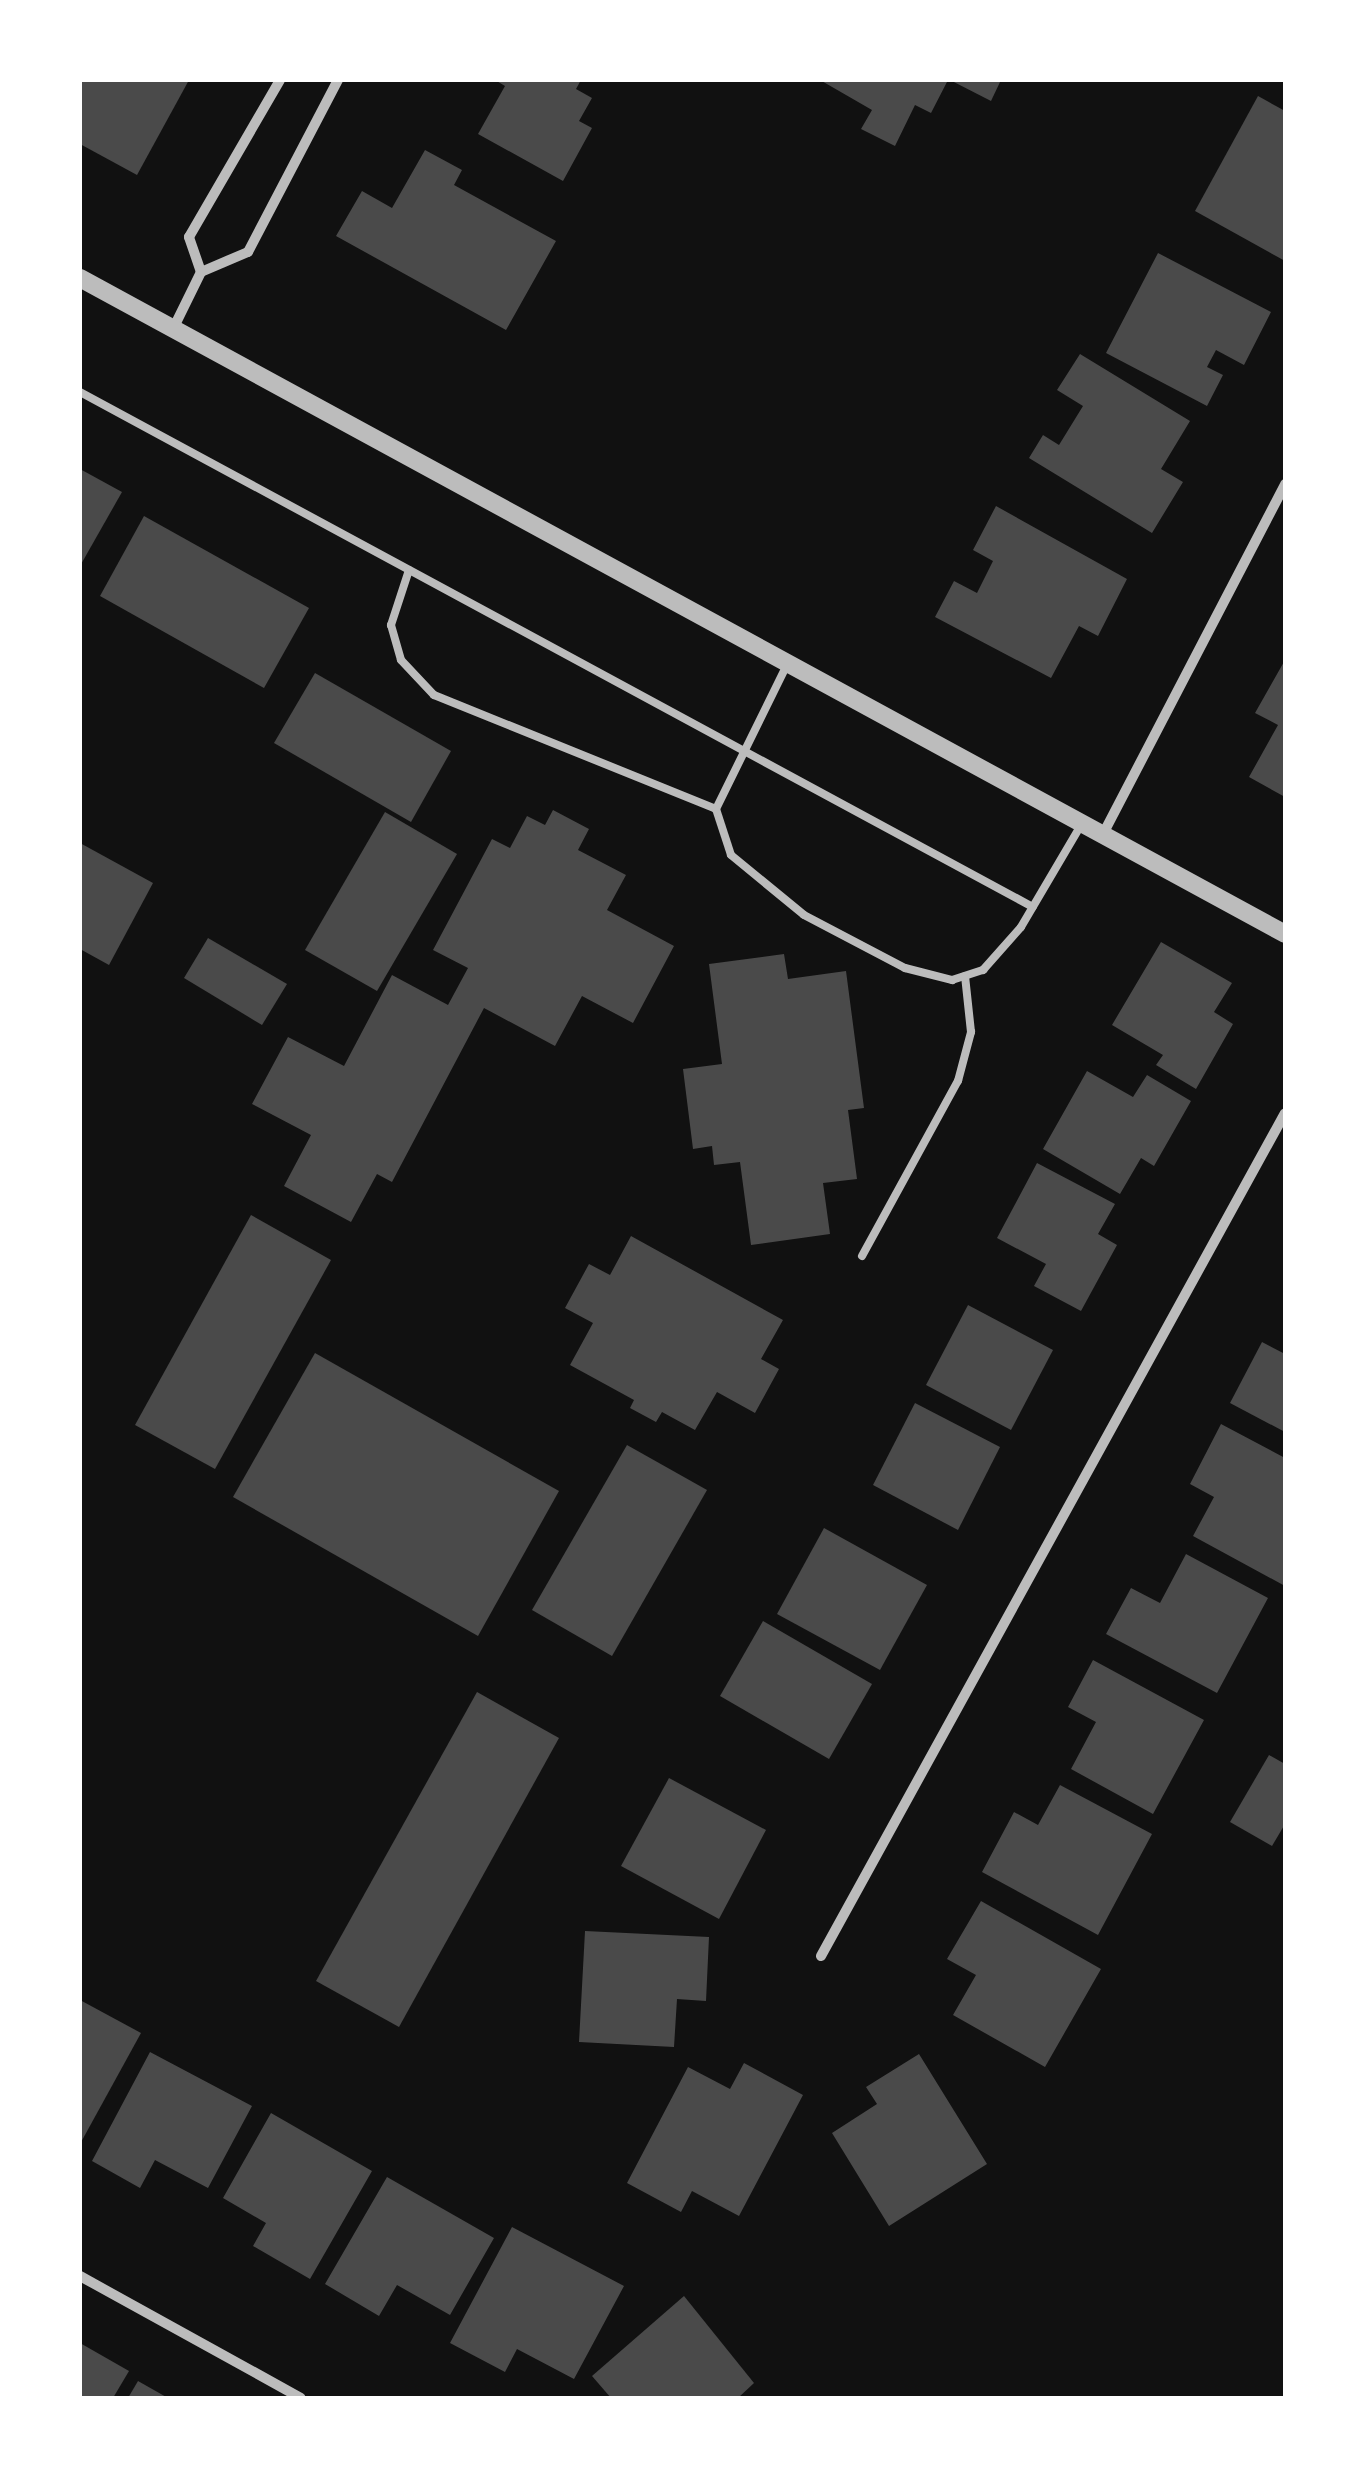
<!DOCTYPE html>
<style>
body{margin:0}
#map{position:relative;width:1365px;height:2478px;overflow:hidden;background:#111;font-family:"Exo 2",sans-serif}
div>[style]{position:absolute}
.building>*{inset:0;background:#4a4a4a}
.service>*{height:8px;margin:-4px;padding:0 4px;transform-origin:4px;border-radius:4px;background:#bcbcbc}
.minor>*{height:10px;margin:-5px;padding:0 5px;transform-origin:5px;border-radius:5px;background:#bcbcbc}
.tertiary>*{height:18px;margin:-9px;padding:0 9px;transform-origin:9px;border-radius:9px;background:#bcbcbc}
span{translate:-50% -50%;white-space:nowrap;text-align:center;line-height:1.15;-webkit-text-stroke:10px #fff;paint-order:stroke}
.frame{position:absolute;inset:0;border:82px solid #fff;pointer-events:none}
</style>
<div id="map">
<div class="building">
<div style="clip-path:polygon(80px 80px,189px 80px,137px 175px,80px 144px)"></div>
<div style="clip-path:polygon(495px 80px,581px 80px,576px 89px,592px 98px,579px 121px,592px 128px,563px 181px,478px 134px,505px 86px)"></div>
<div style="clip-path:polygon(820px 80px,948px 80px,931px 113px,915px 105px,895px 146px,861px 129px,872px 110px)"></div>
<div style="clip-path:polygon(950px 80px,1001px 80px,991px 101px)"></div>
<div style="clip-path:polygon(1258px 96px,1285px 111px,1285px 261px,1195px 211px)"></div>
<div style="clip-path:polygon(425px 150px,462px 170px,454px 185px,556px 241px,506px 330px,336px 236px,362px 191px,392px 208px)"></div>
<div style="clip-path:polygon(1158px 253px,1271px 312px,1244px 365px,1216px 350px,1207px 367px,1223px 375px,1207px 406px,1106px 353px)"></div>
<div style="clip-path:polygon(1080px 354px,1190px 421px,1161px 469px,1183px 482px,1152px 533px,1029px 458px,1043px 435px,1059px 445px,1083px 406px,1057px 390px)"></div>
<div style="clip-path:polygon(80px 469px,122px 492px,80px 566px)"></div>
<div style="clip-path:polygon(996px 506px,1127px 579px,1098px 636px,1079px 626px,1051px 678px,935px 617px,954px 581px,977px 593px,993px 561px,973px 550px)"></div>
<div style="clip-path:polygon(144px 516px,309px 608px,264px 688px,100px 596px)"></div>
<div style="clip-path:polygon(1285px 660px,1285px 797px,1249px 777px,1278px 725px,1255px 713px)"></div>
<div style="clip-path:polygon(315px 673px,451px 751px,411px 822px,274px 743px)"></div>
<div style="clip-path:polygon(553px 810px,589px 829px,578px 850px,626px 875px,607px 910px,674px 946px,633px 1023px,582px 996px,555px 1046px,484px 1008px,392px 1182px,377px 1174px,351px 1222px,284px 1186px,311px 1135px,252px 1104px,288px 1037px,344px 1066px,392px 975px,448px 1005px,468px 968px,433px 950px,492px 839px,510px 848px,527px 816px,545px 825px)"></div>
<div style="clip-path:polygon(385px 812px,457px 854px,377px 991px,305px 950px)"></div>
<div style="clip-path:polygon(80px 843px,153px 883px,109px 965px,80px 949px)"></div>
<div style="clip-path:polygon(208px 938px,287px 984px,262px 1025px,184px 978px)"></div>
<div style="clip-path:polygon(1161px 942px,1232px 983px,1214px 1012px,1233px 1024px,1196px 1089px,1156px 1065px,1163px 1055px,1112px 1025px)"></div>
<div style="clip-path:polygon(784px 954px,788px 979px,846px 971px,864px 1108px,848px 1110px,857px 1179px,823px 1183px,830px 1234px,751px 1245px,740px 1162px,714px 1165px,712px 1146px,693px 1149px,683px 1069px,722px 1064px,709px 964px)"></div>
<div style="clip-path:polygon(1087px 1071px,1133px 1097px,1147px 1075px,1191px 1101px,1154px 1166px,1141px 1158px,1120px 1194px,1043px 1149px)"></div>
<div style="clip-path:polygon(1037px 1163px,1115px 1204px,1098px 1234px,1117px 1245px,1081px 1311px,1034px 1286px,1046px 1264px,997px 1238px)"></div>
<div style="clip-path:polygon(251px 1215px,331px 1260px,215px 1469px,135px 1425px)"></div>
<div style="clip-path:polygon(631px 1236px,783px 1320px,761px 1359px,779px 1369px,755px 1413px,717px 1392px,695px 1430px,662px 1412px,656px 1422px,630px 1408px,634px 1400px,570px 1365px,593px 1323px,565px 1308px,589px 1264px,610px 1275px)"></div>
<div style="clip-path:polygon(968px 1305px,1053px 1350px,1011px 1430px,926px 1385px)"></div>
<div style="clip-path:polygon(1262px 1342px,1285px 1354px,1285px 1432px,1230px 1403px)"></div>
<div style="clip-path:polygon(315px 1353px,559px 1491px,478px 1636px,233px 1497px)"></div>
<div style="clip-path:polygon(915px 1403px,1000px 1447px,958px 1530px,873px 1485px)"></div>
<div style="clip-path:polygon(1221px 1424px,1285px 1458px,1285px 1586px,1193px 1536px,1214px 1497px,1190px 1484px)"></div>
<div style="clip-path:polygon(627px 1445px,707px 1490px,612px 1656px,532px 1610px)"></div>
<div style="clip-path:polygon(824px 1528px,927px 1585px,880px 1670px,777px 1614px)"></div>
<div style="clip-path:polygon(1186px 1554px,1268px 1598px,1217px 1693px,1106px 1634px,1131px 1588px,1160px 1603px)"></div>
<div style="clip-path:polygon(763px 1621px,872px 1684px,829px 1759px,720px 1696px)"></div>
<div style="clip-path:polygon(1093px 1660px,1204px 1720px,1153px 1814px,1071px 1769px,1096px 1722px,1068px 1707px)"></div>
<div style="clip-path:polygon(477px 1692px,559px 1738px,399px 2027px,316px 1981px)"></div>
<div style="clip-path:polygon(1269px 1755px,1285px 1764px,1285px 1824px,1272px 1846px,1230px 1822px)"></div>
<div style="clip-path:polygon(669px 1778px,766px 1830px,719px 1919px,621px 1866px)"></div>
<div style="clip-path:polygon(1060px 1785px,1152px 1834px,1098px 1935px,982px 1872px,1014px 1812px,1038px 1825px)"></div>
<div style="clip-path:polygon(981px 1901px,1101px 1969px,1045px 2067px,953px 2015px,976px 1975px,947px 1959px)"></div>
<div style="clip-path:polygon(585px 1931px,709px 1937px,706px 2001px,677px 1999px,674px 2047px,579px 2042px)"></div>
<div style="clip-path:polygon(80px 2000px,141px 2033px,80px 2144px)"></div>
<div style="clip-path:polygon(150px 2052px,252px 2106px,208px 2188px,155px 2160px,140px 2188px,92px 2161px)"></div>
<div style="clip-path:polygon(919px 2054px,987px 2164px,889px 2226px,832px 2133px,877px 2104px,866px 2087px)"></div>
<div style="clip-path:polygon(744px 2063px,803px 2095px,739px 2216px,692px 2191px,681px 2212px,627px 2183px,688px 2067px,730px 2089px)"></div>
<div style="clip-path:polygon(271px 2113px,372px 2171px,310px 2279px,253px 2246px,266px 2223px,223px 2198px)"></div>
<div style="clip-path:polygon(387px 2177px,494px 2238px,450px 2315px,397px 2285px,379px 2316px,325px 2284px)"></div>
<div style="clip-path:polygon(512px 2227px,624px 2286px,574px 2379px,517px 2349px,505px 2372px,450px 2343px)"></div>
<div style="clip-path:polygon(684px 2296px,754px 2383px,738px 2398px,611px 2398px,592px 2376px)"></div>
<div style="clip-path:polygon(80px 2343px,129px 2371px,113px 2398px,80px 2398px)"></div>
<div style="clip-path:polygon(138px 2381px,168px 2398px,128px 2398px)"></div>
</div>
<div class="service">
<div style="left:80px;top:392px;width:1083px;rotate:28.39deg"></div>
<div style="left:409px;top:570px;width:58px;rotate:108.1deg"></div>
<div style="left:391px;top:625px;width:36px;rotate:74deg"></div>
<div style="left:401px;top:660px;width:48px;rotate:46.7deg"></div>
<div style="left:434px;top:695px;width:304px;rotate:22deg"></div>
<div style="left:716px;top:809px;width:161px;rotate:-63.8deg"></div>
<div style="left:716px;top:809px;width:48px;rotate:71.9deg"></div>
<div style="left:731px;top:855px;width:94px;rotate:39.4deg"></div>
<div style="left:804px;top:915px;width:114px;rotate:27.7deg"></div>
<div style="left:905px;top:968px;width:49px;rotate:14.3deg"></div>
<div style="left:952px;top:980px;width:33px;rotate:-18deg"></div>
<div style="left:983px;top:970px;width:57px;rotate:-48.5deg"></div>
<div style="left:1021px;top:927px;width:118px;rotate:-59.5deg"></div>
<div style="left:862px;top:1256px;width:200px;rotate:-61.3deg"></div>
<div style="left:958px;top:1081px;width:51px;rotate:-75.1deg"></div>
<div style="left:971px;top:1032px;width:56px;rotate:-96.1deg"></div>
</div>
<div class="minor">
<div style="left:201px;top:272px;width:51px;rotate:-23.1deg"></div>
<div style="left:248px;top:252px;width:194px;rotate:-62.4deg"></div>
<div style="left:201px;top:272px;width:37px;rotate:-109deg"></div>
<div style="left:189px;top:237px;width:181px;rotate:-59.9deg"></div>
<div style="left:173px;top:329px;width:64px;rotate:-63.8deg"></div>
<div style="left:1102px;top:836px;width:397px;rotate:-62.5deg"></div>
<div style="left:821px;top:1956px;width:962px;rotate:-61.17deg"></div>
<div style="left:80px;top:2276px;width:252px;rotate:28.9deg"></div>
</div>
<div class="tertiary">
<div style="left:80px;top:278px;width:1372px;rotate:28.56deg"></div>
</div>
<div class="frame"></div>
</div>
